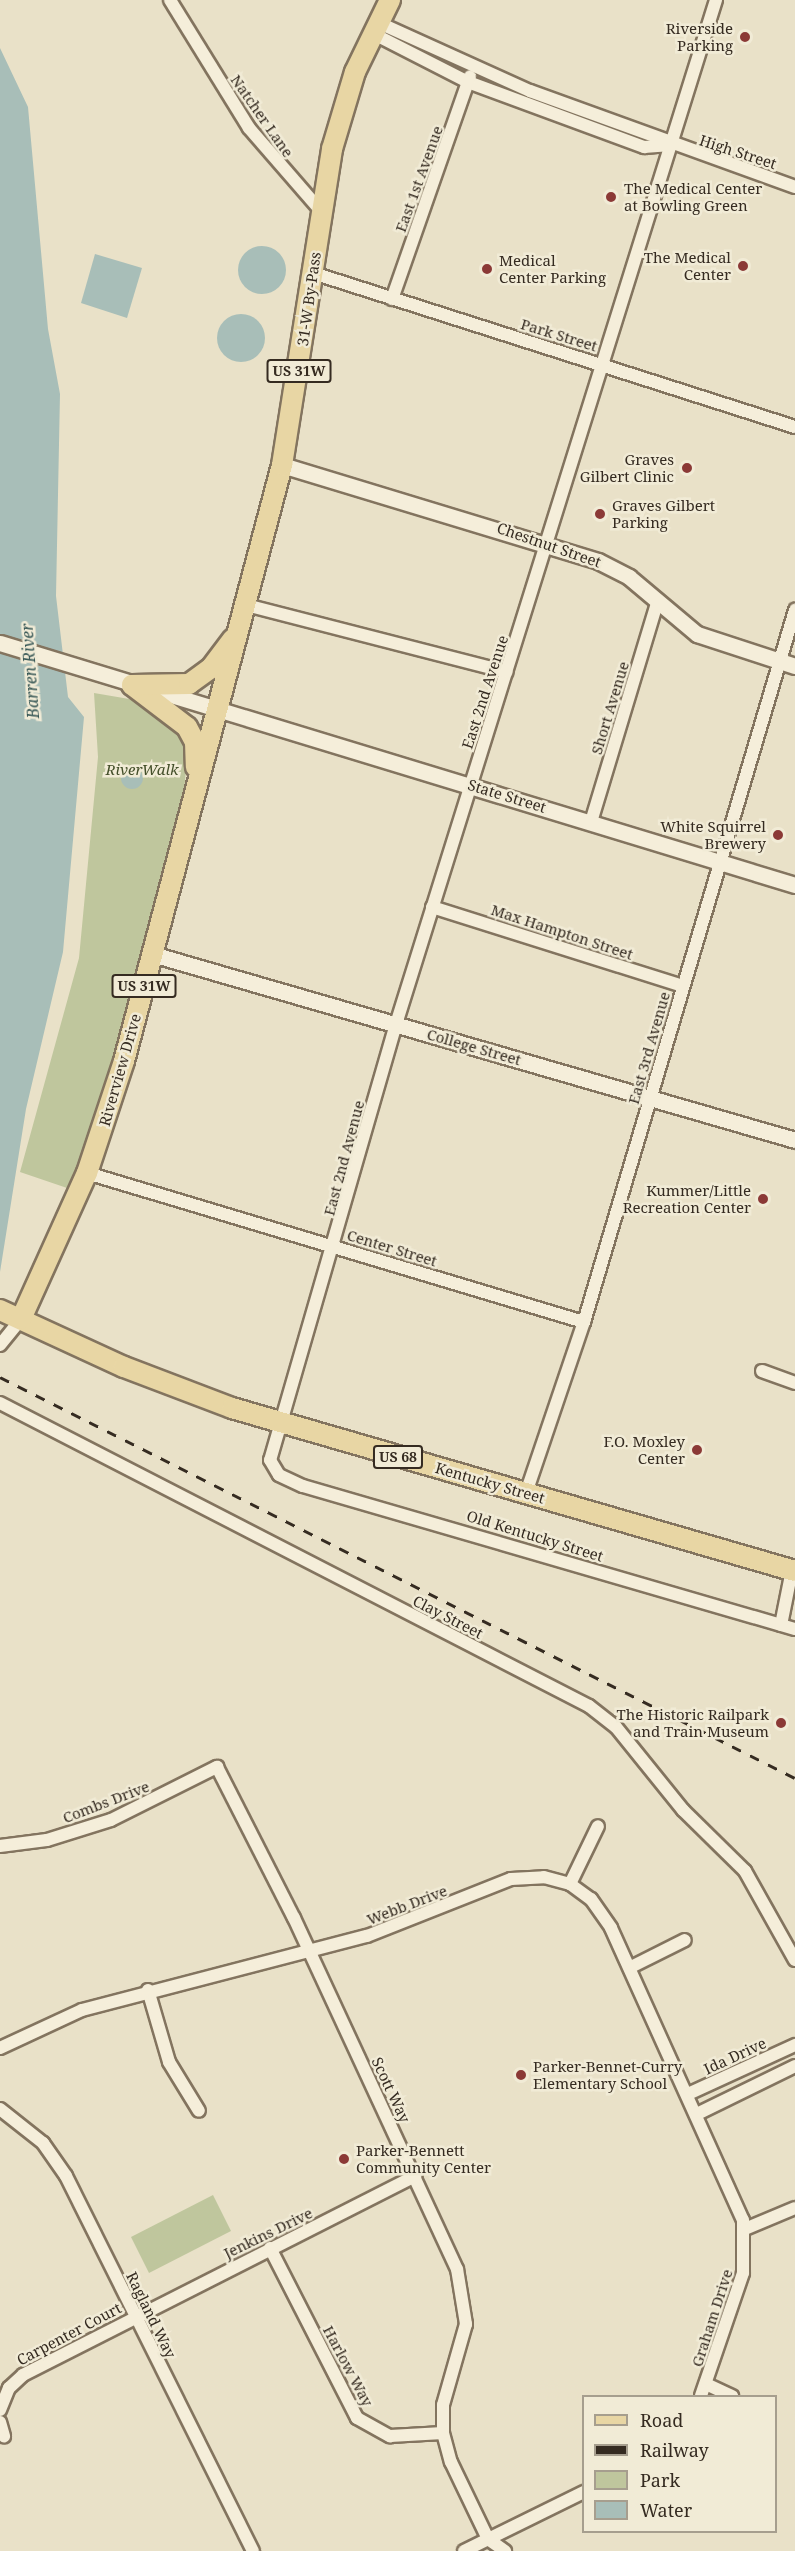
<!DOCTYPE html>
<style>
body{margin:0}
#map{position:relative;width:795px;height:2551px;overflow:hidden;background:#e9e1c8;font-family:"Noto Serif",serif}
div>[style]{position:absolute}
.green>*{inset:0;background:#bfc69d}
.water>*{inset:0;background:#a8beb8}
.round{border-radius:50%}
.roads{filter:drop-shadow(2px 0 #83745f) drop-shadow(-2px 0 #83745f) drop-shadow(0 2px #83745f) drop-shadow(0 -2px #83745f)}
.minor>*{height:12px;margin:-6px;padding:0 6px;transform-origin:6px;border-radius:6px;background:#f5eeda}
.tertiary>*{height:15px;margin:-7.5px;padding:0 7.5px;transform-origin:7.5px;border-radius:7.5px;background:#f5eeda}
.primary>*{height:20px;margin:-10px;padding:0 10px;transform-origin:10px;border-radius:10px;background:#e8d6a4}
.rail>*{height:3px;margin-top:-1.5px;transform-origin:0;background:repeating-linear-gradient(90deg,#352b21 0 10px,transparent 0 20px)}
.dots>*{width:16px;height:16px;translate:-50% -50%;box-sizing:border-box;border:3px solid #f1ebd6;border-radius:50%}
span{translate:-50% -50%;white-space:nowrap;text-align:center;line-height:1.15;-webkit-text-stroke:5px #f1ebd6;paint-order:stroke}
.shield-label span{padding:2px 4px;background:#f1ebd6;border:2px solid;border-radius:4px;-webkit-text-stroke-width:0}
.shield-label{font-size:14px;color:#352b21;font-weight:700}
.poi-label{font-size:15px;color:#352b21}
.right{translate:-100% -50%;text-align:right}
.left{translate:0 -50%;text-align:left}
.street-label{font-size:15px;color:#352b21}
.park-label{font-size:15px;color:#444f2a;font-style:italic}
.water-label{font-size:16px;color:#325352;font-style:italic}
.legend{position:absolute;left:582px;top:2395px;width:195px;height:138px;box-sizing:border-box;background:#f1ebd6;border:2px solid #a69e8e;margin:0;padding:8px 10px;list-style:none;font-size:18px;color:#352b21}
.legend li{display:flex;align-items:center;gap:12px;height:30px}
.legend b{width:30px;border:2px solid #a69e8e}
</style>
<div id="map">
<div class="green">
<div style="clip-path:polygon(94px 693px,141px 701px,188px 739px,186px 769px,183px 804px,115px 1060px,70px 1189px,20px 1172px,79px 958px,98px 757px)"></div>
<div style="clip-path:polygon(213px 2195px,231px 2231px,149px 2273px,131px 2237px)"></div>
</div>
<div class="water">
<div style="clip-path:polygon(0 48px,28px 107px,48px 329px,60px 394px,56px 596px,68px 697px,84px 717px,63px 952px,26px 1109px,0 1272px)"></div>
<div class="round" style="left:238px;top:246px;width:48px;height:48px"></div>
<div style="clip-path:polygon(95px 254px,142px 268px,127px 318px,81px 303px)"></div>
<div class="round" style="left:217px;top:314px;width:48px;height:48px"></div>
<div class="round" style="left:121px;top:767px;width:22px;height:22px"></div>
</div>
<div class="roads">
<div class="minor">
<div style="left:170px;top:0;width:150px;rotate:58.3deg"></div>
<div style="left:249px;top:128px;width:110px;rotate:49.1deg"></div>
<div style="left:716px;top:0;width:1073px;rotate:107.35deg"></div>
<div style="left:396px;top:1024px;width:454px;rotate:106.1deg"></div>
<div style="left:270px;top:1460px;width:17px;rotate:59deg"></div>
<div style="left:279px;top:1475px;width:26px;rotate:25deg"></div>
<div style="left:303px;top:1486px;width:512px;rotate:16.21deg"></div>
<div style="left:377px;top:22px;width:168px;rotate:24.3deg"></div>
<div style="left:530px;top:91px;width:282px;rotate:19.9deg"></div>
<div style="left:372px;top:33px;width:108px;rotate:27deg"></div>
<div style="left:468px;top:82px;width:188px;rotate:20.3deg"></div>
<div style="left:644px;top:147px;width:27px;rotate:-4deg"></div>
<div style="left:313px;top:273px;width:506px;rotate:17.72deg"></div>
<div style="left:392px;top:299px;width:236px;rotate:-70.7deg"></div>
<div style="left:246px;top:605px;width:269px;rotate:14.4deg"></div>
<div style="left:591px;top:822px;width:229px;rotate:-73.2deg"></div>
<div style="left:432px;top:907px;width:263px;rotate:17.5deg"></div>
<div style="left:87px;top:1173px;width:519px;rotate:16.69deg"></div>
<div style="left:0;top:1345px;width:33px;rotate:-51deg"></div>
<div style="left:762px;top:1371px;width:35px;rotate:20deg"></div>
<div style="left:0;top:1403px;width:662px;rotate:27.22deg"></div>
<div style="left:589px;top:1706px;width:34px;rotate:38deg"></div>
<div style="left:616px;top:1727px;width:107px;rotate:51.1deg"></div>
<div style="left:683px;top:1810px;width:87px;rotate:44.5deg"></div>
<div style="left:745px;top:1871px;width:102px;rotate:60.7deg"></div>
<div style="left:526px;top:1493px;width:181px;rotate:-71.3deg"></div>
<div style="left:584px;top:1322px;width:743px;rotate:-73.49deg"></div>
<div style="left:781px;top:1625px;width:56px;rotate:-78.7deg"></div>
<div style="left:0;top:1846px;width:47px;rotate:-7.3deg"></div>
<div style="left:47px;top:1840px;width:67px;rotate:-17.4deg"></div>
<div style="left:111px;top:1820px;width:119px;rotate:-26.6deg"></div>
<div style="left:217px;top:1767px;width:169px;rotate:63deg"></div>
<div style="left:294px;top:1918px;width:387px;rotate:65.1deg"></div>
<div style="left:457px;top:2269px;width:56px;rotate:80.7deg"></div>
<div style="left:466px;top:2324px;width:84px;rotate:105.9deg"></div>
<div style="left:443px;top:2405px;width:28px;rotate:90deg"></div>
<div style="left:443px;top:2433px;width:30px;rotate:75deg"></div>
<div style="left:451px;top:2462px;width:85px;rotate:64.3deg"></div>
<div style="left:488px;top:2539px;width:21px;rotate:35deg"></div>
<div style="left:570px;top:1884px;width:64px;rotate:-64.2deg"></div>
<div style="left:631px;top:1967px;width:60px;rotate:-26.6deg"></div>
<div style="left:148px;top:1990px;width:75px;rotate:73.7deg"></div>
<div style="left:169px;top:2062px;width:57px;rotate:58.5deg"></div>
<div style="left:0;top:2048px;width:90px;rotate:-24.9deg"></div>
<div style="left:82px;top:2010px;width:294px;rotate:-14.6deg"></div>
<div style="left:367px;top:1936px;width:155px;rotate:-21.6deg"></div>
<div style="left:511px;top:1879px;width:33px;rotate:-3deg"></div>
<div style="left:544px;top:1877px;width:27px;rotate:15deg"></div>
<div style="left:570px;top:1884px;width:26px;rotate:36deg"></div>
<div style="left:591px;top:1899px;width:35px;rotate:55deg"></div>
<div style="left:611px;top:1928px;width:320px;rotate:65.7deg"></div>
<div style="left:743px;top:2220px;width:53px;rotate:90deg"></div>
<div style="left:743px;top:2273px;width:130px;rotate:108.9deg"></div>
<div style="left:688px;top:2094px;width:118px;rotate:-24.6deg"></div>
<div style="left:0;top:2109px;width:55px;rotate:38.3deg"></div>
<div style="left:43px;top:2143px;width:40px;rotate:55.1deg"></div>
<div style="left:66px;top:2176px;width:419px;rotate:63.5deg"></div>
<div style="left:697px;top:2114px;width:109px;rotate:-26.1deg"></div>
<div style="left:745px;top:2229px;width:54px;rotate:-22.8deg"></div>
<div style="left:270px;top:2248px;width:191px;rotate:62.9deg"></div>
<div style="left:357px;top:2418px;width:38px;rotate:29deg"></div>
<div style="left:390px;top:2436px;width:53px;rotate:-3.2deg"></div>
<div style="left:706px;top:2384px;width:29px;rotate:25deg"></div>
<div style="left:0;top:2410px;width:24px;rotate:-68deg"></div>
<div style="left:9px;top:2388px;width:19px;rotate:-43deg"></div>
<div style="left:23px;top:2375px;width:440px;rotate:-26.9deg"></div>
<div style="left:0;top:2422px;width:15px;rotate:74deg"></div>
<div style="left:464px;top:2551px;width:134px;rotate:-26.2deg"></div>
</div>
<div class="tertiary">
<div style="left:282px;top:465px;width:330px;rotate:16.9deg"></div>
<div style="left:598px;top:561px;width:35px;rotate:27deg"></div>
<div style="left:629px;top:577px;width:89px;rotate:40deg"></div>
<div style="left:697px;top:634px;width:103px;rotate:18.1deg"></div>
<div style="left:0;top:643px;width:831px;rotate:16.93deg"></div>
<div style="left:152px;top:954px;width:669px;rotate:16.13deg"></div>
</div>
<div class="primary">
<div style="left:132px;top:685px;width:69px;rotate:37.4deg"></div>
<div style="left:187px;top:727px;width:17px;rotate:62deg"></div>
<div style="left:195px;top:742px;width:25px;rotate:88deg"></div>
<div style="left:132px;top:685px;width:57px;rotate:-1deg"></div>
<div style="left:189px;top:684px;width:27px;rotate:-36deg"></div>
<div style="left:211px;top:668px;width:36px;rotate:-53deg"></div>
<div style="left:0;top:1310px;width:136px;rotate:24.7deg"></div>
<div style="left:124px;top:1367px;width:116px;rotate:20.8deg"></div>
<div style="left:232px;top:1408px;width:586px;rotate:16.15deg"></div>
<div style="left:21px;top:1319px;width:160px;rotate:-65.7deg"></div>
<div style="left:87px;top:1173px;width:118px;rotate:-71.7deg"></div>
<div style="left:124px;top:1061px;width:617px;rotate:-75.15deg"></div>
<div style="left:282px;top:465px;width:320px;rotate:-81deg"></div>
<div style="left:332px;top:149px;width:80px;rotate:-73.4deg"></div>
<div style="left:355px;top:72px;width:80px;rotate:-64.1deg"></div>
</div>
</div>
<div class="rail">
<div style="left:0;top:1377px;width:890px;rotate:26.77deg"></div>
</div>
<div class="dots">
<div style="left:745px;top:37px;background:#8b3936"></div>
<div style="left:611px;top:197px;background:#8b3936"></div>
<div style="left:743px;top:266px;background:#8b3936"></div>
<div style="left:487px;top:269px;background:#8b3936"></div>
<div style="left:687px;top:468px;background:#8b3936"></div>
<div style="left:600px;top:514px;background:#8b3936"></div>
<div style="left:778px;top:835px;background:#8b3936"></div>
<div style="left:763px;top:1199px;background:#8b3936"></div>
<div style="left:697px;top:1450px;background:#8b3936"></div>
<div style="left:781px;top:1723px;background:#8b3936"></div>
<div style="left:521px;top:2075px;background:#8b3936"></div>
<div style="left:344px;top:2159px;background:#8b3936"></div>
</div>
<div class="shield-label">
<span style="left:299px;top:371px">US 31W</span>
<span style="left:144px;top:986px">US 31W</span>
<span style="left:398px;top:1457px">US 68</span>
</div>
<div class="poi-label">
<span class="right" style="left:733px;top:37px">Riverside<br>Parking</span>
<span class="left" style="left:624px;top:197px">The Medical Center<br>at Bowling Green</span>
<span class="right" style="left:731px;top:266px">The Medical<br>Center</span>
<span class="left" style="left:499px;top:269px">Medical<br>Center Parking</span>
<span class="right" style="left:674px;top:468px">Graves<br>Gilbert Clinic</span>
<span class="left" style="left:612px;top:514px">Graves Gilbert<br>Parking</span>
<span class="right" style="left:766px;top:835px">White Squirrel<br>Brewery</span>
<span class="right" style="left:751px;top:1199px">Kummer/Little<br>Recreation Center</span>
<span class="right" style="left:685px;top:1450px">F.O. Moxley<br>Center</span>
<span class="right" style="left:769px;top:1723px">The Historic Railpark<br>and Train Museum</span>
<span class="left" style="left:533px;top:2075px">Parker-Bennet-Curry<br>Elementary School</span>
<span class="left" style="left:356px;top:2159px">Parker-Bennett<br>Community Center</span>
</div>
<div class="street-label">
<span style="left:262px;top:116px;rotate:55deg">Natcher Lane</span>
<span style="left:738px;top:152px;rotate:18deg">High Street</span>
<span style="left:419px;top:179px;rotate:-70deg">East 1st Avenue</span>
<span style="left:309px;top:299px;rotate:-82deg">31-W By-Pass</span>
<span style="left:559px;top:335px;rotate:17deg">Park Street</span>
<span style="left:549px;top:545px;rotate:19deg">Chestnut Street</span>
<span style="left:485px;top:692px;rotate:-72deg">East 2nd Avenue</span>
<span style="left:610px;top:708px;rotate:-73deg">Short Avenue</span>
<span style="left:507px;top:796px;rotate:17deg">State Street</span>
<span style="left:562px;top:932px;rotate:18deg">Max Hampton Street</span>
<span style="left:474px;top:1047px;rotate:16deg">College Street</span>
<span style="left:649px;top:1048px;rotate:-74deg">East 3rd Avenue</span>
<span style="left:120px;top:1070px;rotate:-74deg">Riverview Drive</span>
<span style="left:344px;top:1158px;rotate:-75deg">East 2nd Avenue</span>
<span style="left:392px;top:1248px;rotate:17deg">Center Street</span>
<span style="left:490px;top:1483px;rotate:16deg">Kentucky Street</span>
<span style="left:535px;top:1536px;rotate:17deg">Old Kentucky Street</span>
<span style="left:448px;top:1617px;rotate:27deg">Clay Street</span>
<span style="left:106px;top:1802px;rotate:-21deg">Combs Drive</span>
<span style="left:407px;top:1905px;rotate:-21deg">Webb Drive</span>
<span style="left:735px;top:2056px;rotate:-25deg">Ida Drive</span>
<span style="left:391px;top:2090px;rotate:65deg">Scott Way</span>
<span style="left:268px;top:2233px;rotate:-26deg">Jenkins Drive</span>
<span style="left:151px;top:2315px;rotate:64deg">Ragland Way</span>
<span style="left:712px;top:2318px;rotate:-72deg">Graham Drive</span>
<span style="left:69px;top:2334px;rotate:-28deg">Carpenter Court</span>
<span style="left:348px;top:2366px;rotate:62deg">Harlow Way</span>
</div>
<div class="park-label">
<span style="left:142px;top:770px">RiverWalk</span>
</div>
<div class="water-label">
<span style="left:30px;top:671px;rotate:-94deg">Barren River</span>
</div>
<ul class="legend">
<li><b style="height:8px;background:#e8d6a4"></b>Road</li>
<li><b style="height:8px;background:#352b21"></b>Railway</li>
<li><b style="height:16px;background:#bfc69d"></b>Park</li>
<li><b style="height:16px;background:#a8beb8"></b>Water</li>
</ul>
</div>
